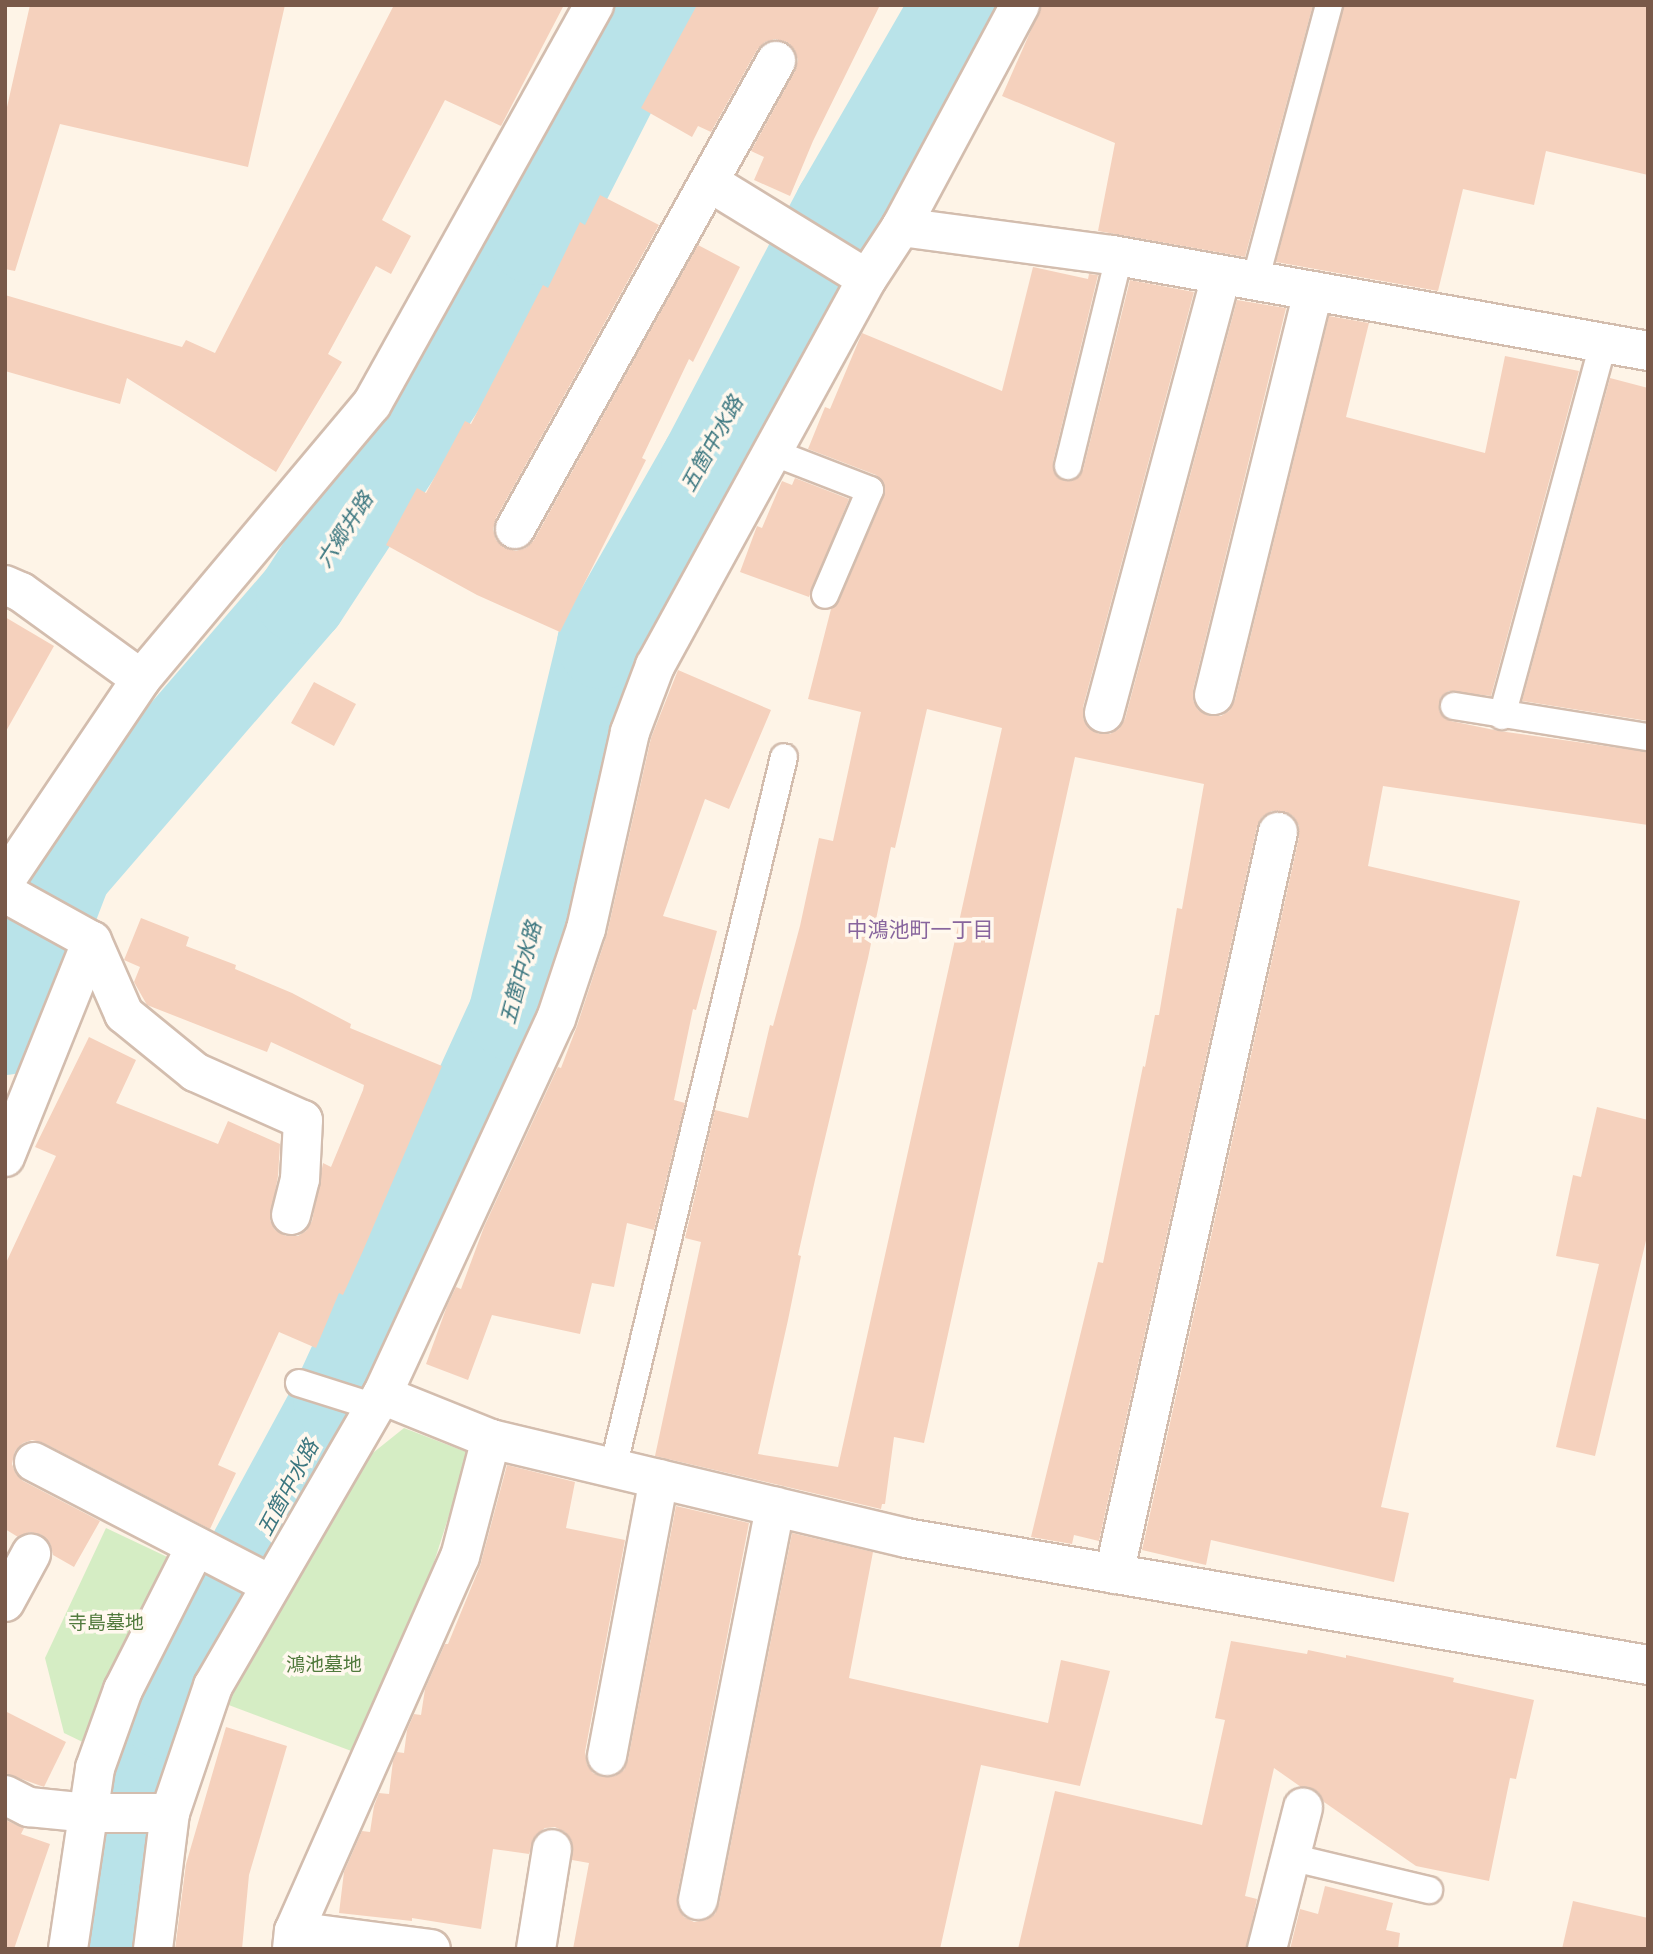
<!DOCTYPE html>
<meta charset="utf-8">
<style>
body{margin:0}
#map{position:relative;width:1653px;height:1954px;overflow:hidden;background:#fef4e7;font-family:"Roboto Condensed","Noto Sans JP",sans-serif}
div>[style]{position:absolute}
.green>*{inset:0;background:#d5edc4}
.river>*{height:91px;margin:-45.5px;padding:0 45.5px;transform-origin:45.5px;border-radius:45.5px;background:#b9e3e9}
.building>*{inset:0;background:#f5d1bd}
.roads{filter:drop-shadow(2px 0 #d3bdae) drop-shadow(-2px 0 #d3bdae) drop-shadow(0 2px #d3bdae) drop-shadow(0 -2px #d3bdae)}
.lane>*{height:26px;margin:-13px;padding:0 13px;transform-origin:13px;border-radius:13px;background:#fff}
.street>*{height:38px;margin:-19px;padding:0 19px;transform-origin:19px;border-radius:19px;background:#fff}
span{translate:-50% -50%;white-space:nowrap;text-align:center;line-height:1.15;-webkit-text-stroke:7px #fff8ee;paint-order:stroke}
.park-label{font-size:19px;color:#517a3d}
.water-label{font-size:21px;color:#3b767f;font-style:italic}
.neighbourhood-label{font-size:21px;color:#88659d}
.frame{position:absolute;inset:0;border:7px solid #795949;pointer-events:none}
</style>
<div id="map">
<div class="green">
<div style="clip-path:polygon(404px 1428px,469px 1453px,428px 1581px,362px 1755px,226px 1704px,364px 1460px)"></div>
<div style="clip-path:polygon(106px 1528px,180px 1563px,93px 1747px,64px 1733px,45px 1658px)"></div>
</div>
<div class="river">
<div style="left:5px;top:1029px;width:170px;rotate:-69deg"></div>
<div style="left:66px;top:870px;width:359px;rotate:-49.2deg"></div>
<div style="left:301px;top:598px;width:429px;rotate:-56.9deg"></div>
<div style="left:535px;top:239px;width:263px;rotate:-63deg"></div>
<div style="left:99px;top:1949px;width:111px;rotate:-80.7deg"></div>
<div style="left:117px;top:1839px;width:53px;rotate:-74.6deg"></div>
<div style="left:131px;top:1788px;width:82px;rotate:-64.7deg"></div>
<div style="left:166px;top:1714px;width:361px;rotate:-61.5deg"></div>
<div style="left:338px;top:1397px;width:420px;rotate:-65.4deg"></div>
<div style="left:513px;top:1015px;width:382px;rotate:-76.5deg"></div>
<div style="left:602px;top:643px;width:210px;rotate:-60.3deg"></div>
<div style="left:706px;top:461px;width:286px;rotate:-62.3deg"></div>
<div style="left:839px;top:208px;width:234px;rotate:-60deg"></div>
</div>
<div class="building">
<div style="clip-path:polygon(30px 5px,285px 5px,248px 167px,60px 124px,15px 271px,5px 269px,5px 116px)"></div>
<div style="clip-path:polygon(394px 5px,564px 5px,501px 126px,445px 100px,382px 220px,411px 236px,391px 274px,376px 266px,328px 354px,342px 362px,276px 472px,127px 378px,120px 404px,5px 371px,5px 295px,182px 347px,186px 340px,215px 353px)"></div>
<div style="clip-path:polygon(697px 5px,880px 5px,813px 141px,790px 196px,754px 180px,764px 157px,751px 151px,795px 71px,798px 60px,794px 49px,787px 42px,775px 39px,765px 42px,757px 50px,711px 132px,698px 126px,692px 137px,641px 108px)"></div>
<div style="clip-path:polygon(1042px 5px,1313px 5px,1245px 257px,1098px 231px,1115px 143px,1002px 96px)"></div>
<div style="clip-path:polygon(1344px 5px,1648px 5px,1648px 175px,1546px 151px,1534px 205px,1463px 189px,1438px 291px,1276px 262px)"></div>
<div style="clip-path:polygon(600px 195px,659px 225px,496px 518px,493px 529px,496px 540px,505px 548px,516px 551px,526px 548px,534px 540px,698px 245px,740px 267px,693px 362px,689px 359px,642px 458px,646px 460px,560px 632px,477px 595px,386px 545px,417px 488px,426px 493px,465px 421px,471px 424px,543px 285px,548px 288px,580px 222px,585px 225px)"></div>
<div style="clip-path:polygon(evenodd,1033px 267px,1088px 279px,1089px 274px,1098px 275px,1053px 462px,1057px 477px,1065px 481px,1079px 477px,1083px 470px,1130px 280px,1194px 292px,1083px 707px,1083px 718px,1088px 728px,1099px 734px,1110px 734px,1119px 729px,1125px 719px,1237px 300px,1286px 308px,1193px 690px,1193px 700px,1198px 710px,1209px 716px,1221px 716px,1229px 711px,1235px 700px,1329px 316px,1369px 323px,1346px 417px,1485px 453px,1505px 356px,1579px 371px,1491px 696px,1449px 691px,1441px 697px,1439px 711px,1451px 721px,1499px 731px,1648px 752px,1648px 825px,1383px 786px,1368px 866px,1520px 901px,1381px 1507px,1409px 1513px,1394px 1582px,1211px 1540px,1206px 1565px,1142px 1550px,1299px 837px,1299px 826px,1293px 816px,1282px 811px,1272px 811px,1262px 817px,1257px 827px,1099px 1541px,1074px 1535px,1072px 1544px,1031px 1537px,1098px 1262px,1103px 1263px,1143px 1066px,1145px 1067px,1155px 1015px,1159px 1015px,1177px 908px,1182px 909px,1204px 784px,1075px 757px,924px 1443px,894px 1437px,885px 1504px,882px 1504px,881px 1509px,655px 1456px,701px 1242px,685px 1238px,715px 1110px,748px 1118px,770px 1025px,773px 1026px,800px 926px,819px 838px,833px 841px,861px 712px,808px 699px,831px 609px,839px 601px,884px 496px,885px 487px,876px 475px,808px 449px,825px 407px,830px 409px,862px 333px,1002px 391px,1033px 267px,927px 709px,1002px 728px,838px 1467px,758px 1454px,788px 1320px,801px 1256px,798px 1255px,815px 1180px,868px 958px,891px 847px,895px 848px,927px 709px)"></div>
<div style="clip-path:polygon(1610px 378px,1648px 388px,1648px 721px,1522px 701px)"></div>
<div style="clip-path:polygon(795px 478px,849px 499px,809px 597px,740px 572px,757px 526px,762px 528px,782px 481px,792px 485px)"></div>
<div style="clip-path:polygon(5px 617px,54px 646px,5px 733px)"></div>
<div style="clip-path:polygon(678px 670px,771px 710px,729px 809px,705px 799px,663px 916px,717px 931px,696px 1010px,693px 1009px,674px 1100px,685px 1103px,654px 1230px,627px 1223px,614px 1287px,592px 1283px,580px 1334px,492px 1315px,468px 1380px,426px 1364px,447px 1306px,456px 1287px,461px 1289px,484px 1227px,558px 1067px,561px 1068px,577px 1026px,607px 934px,651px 738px)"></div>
<div style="clip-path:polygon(314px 682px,356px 704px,334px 746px,291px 723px)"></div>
<div style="clip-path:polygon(141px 918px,189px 937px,186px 946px,236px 965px,235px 969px,292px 993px,351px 1024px,350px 1028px,442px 1066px,362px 1253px,343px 1295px,339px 1293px,316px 1348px,279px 1332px,218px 1465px,236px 1473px,210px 1529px,44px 1443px,32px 1440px,23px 1443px,15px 1451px,12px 1464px,16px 1474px,23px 1481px,100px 1521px,74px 1567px,53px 1555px,50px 1543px,42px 1535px,30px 1532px,18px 1537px,5px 1529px,5px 1265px,56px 1156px,35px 1147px,89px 1037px,136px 1060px,116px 1103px,218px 1144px,228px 1121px,280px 1144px,278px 1176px,270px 1220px,275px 1230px,286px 1236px,298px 1236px,306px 1231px,312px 1221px,323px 1163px,331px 1167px,363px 1090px,364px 1085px,271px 1042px,267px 1052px,147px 1005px,134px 982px,140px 967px,124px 960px)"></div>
<div style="clip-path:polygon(1597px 1107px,1648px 1120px,1648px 1232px,1595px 1456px,1556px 1447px,1599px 1264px,1556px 1256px,1573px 1175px,1581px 1177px)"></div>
<div style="clip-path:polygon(507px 1465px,575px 1482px,566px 1528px,625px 1540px,585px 1752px,587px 1764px,593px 1773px,602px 1777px,615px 1776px,624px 1770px,628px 1760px,676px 1506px,749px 1523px,677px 1896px,678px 1908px,684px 1917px,694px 1922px,706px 1920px,715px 1914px,719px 1904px,792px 1533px,873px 1552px,849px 1678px,1048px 1723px,1061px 1660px,1110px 1671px,1080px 1786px,981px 1765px,940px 1949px,573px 1949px,589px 1863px,572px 1860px,572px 1841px,565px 1832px,555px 1827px,545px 1828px,536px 1835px,529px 1854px,493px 1849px,481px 1929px,412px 1918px,412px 1921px,339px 1913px,344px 1872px,362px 1831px,370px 1832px,374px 1806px,379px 1793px,389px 1794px,393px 1761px,397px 1752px,404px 1753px,407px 1730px,414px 1714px,421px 1715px,425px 1689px,445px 1644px,448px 1644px,480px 1566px)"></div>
<div style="clip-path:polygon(1231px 1641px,1307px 1654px,1308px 1650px,1346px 1658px,1346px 1655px,1454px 1678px,1453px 1682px,1534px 1700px,1516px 1779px,1510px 1778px,1489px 1881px,1416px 1866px,1324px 1802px,1318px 1792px,1301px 1787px,1274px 1768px,1245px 1896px,1257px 1899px,1246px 1949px,1018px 1949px,1055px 1791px,1202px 1825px,1225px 1720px,1215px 1718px)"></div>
<div style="clip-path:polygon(5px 1711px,66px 1742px,44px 1787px,5px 1773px)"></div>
<div style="clip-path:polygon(226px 1727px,287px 1746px,249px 1875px,242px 1949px,175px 1949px,186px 1864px)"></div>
<div style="clip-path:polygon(5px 1820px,24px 1828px,21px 1834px,50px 1844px,14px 1949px,5px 1949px)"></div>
<div style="clip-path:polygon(1325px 1886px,1393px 1903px,1386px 1930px,1400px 1933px,1398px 1949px,1290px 1949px,1300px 1909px,1318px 1914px)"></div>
<div style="clip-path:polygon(1573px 1901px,1648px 1918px,1648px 1949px,1562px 1949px)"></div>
</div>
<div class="roads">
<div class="lane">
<div style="left:1255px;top:281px;width:286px;rotate:-75deg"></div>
<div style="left:772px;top:452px;width:105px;rotate:21.2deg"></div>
<div style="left:870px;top:490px;width:114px;rotate:113.2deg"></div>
<div style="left:1068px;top:466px;width:215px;rotate:-76.3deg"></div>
<div style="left:1454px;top:706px;width:196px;rotate:9.1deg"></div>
<div style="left:1502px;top:716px;width:386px;rotate:-74.8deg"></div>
<div style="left:299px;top:1383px;width:80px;rotate:17.5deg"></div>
<div style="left:613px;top:1468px;width:731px;rotate:-76.48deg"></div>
<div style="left:1290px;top:1857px;width:143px;rotate:13.4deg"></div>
</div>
<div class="street">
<div style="left:709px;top:182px;width:185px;rotate:31.5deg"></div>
<div style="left:901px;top:227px;width:252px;rotate:-61.8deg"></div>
<div style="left:515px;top:529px;width:536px;rotate:-60.85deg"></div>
<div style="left:5px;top:585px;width:17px;rotate:24deg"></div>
<div style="left:21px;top:592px;width:148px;rotate:35.9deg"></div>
<div style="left:1214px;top:695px;width:416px;rotate:-76.2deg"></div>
<div style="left:1104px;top:713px;width:453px;rotate:-75deg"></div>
<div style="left:5px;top:881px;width:244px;rotate:-56deg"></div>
<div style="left:141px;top:679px;width:359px;rotate:-50deg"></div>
<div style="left:372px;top:404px;width:457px;rotate:-60.9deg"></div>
<div style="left:5px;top:893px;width:99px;rotate:28.9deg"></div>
<div style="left:92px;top:941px;width:80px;rotate:66.3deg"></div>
<div style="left:124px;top:1014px;width:92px;rotate:39.2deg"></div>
<div style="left:195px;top:1072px;width:118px;rotate:24deg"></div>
<div style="left:303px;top:1120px;width:59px;rotate:92.9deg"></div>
<div style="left:300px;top:1179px;width:37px;rotate:104deg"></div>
<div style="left:5px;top:1157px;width:233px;rotate:-68.1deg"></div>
<div style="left:382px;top:1395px;width:118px;rotate:22deg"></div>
<div style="left:34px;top:1462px;width:267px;rotate:27.4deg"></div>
<div style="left:1114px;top:1574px;width:760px;rotate:-77.54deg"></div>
<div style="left:5px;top:1602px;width:55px;rotate:-61.6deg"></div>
<div style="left:607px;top:1756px;width:282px;rotate:-79.4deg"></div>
<div style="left:5px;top:1795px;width:27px;rotate:27deg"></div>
<div style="left:29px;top:1807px;width:59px;rotate:5.8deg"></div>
<div style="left:88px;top:1813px;width:82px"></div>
<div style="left:698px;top:1900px;width:401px;rotate:-78.9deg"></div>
<div style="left:294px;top:1931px;width:138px;rotate:7.5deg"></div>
<div style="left:68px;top:1949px;width:183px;rotate:-81.5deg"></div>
<div style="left:95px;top:1768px;width:83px;rotate:-70.3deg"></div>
<div style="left:123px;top:1690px;width:161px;rotate:-63.1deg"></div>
<div style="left:153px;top:1949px;width:137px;rotate:-82.9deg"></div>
<div style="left:170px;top:1813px;width:134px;rotate:-71.3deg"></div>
<div style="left:213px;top:1686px;width:337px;rotate:-59.9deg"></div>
<div style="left:382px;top:1395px;width:414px;rotate:-65.2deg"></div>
<div style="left:556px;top:1019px;width:95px;rotate:-71.6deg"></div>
<div style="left:586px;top:929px;width:202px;rotate:-77.4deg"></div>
<div style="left:630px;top:732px;width:71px;rotate:-69.3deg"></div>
<div style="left:655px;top:666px;width:441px;rotate:-61.3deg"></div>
<div style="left:867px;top:279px;width:62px;rotate:-56.8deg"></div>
<div style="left:901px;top:227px;width:213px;rotate:7.6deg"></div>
<div style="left:1112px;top:255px;width:545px;rotate:10.15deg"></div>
<div style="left:292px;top:1949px;width:18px;rotate:-84deg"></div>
<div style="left:294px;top:1931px;width:409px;rotate:-66.1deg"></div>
<div style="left:460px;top:1557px;width:122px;rotate:-75.3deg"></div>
<div style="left:491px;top:1439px;width:427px;rotate:13.4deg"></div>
<div style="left:906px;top:1538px;width:753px;rotate:9.71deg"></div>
<div style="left:536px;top:1949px;width:101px;rotate:-80.9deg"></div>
<div style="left:1267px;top:1949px;width:146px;rotate:-75.7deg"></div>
</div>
</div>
<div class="park-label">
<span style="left:106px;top:1623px">寺島墓地</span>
<span style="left:324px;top:1665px">鴻池墓地</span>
</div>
<div class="water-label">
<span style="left:712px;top:444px;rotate:-61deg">五箇中水路</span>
<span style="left:345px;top:530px;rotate:-57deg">六郷井路</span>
<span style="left:521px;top:973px;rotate:-75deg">五箇中水路</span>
<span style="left:288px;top:1488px;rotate:-62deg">五箇中水路</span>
</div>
<div class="neighbourhood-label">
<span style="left:920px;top:930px">中鴻池町一丁目</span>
</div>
<div class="frame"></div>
</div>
